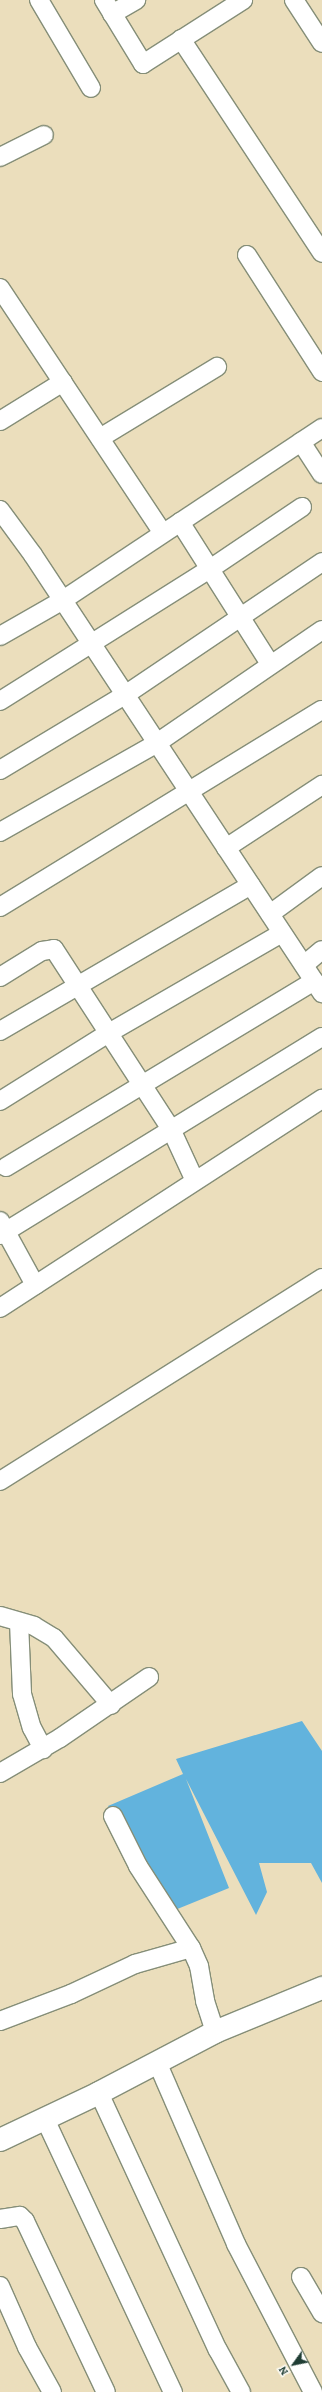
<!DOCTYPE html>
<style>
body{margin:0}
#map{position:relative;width:322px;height:2392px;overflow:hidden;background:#ebdebc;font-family:Alegreya,serif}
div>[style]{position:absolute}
.water>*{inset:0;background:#62b3dd}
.roads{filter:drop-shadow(1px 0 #858e78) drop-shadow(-1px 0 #858e78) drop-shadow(0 1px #858e78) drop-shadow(0 -1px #858e78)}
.minor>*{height:18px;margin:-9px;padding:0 9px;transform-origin:9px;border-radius:9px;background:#fff}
.tertiary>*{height:22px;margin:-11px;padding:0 11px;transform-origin:11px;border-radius:11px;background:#fff}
span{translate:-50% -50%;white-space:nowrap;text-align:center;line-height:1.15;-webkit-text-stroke:4px #fdfcf7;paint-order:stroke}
.north{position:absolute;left:274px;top:2344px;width:40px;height:40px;-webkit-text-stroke:3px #fdfcf7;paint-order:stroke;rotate:237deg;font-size:11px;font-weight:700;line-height:16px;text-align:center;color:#1f3d34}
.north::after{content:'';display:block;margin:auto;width:14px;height:18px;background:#1f3d34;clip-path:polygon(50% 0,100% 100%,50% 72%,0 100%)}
</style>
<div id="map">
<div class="water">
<div style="clip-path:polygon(302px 1721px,322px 1751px,322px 1883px,311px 1863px,259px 1863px,267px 1892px,256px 1915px,186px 1779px,229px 1888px,170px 1912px,108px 1806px,183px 1774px,176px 1759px)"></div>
</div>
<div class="roads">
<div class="minor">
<div style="left:39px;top:0;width:102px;rotate:59.4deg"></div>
<div style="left:104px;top:0;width:75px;rotate:58.6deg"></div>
<div style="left:143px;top:64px;width:119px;rotate:-32.6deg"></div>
<div style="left:294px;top:0;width:51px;rotate:56.9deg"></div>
<div style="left:112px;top:14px;width:28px;rotate:-30deg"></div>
<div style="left:181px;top:39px;width:256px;rotate:56.6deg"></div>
<div style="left:0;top:157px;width:49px;rotate:-26.6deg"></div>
<div style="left:247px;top:255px;width:139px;rotate:57.3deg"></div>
<div style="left:0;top:288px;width:294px;rotate:56.4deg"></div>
<div style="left:0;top:421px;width:74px;rotate:-31.8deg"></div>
<div style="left:100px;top:438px;width:137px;rotate:-31.3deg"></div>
<div style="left:301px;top:442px;width:38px;rotate:57deg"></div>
<div style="left:0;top:510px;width:56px;rotate:53.7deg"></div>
<div style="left:33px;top:555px;width:525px;rotate:56.58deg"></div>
<div style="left:180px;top:522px;width:168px;rotate:57.6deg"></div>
<div style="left:0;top:636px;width:73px;rotate:-29.7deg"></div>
<div style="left:63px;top:600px;width:311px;rotate:-33.6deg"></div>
<div style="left:0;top:701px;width:248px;rotate:-32.2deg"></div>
<div style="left:210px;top:569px;width:111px;rotate:-34deg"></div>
<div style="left:0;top:770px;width:146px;rotate:-31deg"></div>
<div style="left:125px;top:695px;width:238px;rotate:-34deg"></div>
<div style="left:0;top:832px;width:180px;rotate:-29.5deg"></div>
<div style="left:157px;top:743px;width:200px;rotate:-34.4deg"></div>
<div style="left:226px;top:848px;width:115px;rotate:-33.3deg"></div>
<div style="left:0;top:907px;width:377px;rotate:-31.5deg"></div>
<div style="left:270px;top:914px;width:64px;rotate:-36.2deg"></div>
<div style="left:304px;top:965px;width:23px;rotate:-40deg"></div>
<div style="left:0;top:977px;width:49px;rotate:-31.8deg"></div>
<div style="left:42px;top:951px;width:12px;rotate:-9deg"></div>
<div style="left:54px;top:949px;width:215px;rotate:57deg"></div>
<div style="left:171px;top:1129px;width:57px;rotate:65.2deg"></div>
<div style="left:0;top:1031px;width:290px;rotate:-30.2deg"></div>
<div style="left:0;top:1101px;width:126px;rotate:-32.1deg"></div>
<div style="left:107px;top:1034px;width:202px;rotate:-30deg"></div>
<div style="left:6px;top:1167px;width:360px;rotate:-31.1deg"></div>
<div style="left:0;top:1221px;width:73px;rotate:61.3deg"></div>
<div style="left:0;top:1235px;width:378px;rotate:-31.6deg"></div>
<div style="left:0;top:1308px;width:384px;rotate:-33deg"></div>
<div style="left:0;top:1481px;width:381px;rotate:-32.2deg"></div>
<div style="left:0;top:1616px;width:35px;rotate:16deg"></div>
<div style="left:34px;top:1626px;width:23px;rotate:31deg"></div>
<div style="left:54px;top:1638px;width:88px;rotate:49.6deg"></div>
<div style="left:19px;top:1622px;width:72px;rotate:87.6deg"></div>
<div style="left:22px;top:1694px;width:35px;rotate:74deg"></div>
<div style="left:32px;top:1728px;width:24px;rotate:62deg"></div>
<div style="left:0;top:1773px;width:69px;rotate:-30.3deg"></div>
<div style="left:60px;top:1738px;width:108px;rotate:-34.4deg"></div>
<div style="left:113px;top:1816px;width:56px;rotate:63.4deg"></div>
<div style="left:138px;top:1866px;width:98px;rotate:57.1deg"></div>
<div style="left:191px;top:1948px;width:20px;rotate:66deg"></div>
<div style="left:199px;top:1966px;width:36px;rotate:80deg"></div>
<div style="left:205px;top:2001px;width:33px;rotate:72deg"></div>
<div style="left:0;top:2021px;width:76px;rotate:-20.8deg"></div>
<div style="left:71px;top:1994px;width:71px;rotate:-25.1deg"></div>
<div style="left:135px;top:1964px;width:58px;rotate:-15.9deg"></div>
<div style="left:157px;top:2062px;width:198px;rotate:66.5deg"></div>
<div style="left:236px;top:2244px;width:167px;rotate:62.5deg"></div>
<div style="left:99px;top:2093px;width:283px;rotate:65.2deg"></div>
<div style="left:218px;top:2350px;width:48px;rotate:61.3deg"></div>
<div style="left:45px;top:2119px;width:302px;rotate:64.9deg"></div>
<div style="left:0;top:2219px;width:20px;rotate:-9deg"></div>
<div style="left:20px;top:2216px;width:7px;rotate:45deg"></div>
<div style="left:25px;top:2221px;width:189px;rotate:64.7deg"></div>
<div style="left:301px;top:2277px;width:42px;rotate:59.7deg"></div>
<div style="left:0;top:2286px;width:67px;rotate:66.1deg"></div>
<div style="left:27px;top:2347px;width:51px;rotate:60.9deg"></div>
</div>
<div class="tertiary">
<div style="left:0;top:2140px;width:110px;rotate:-25.4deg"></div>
<div style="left:99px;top:2093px;width:131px;rotate:-27.7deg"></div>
<div style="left:215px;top:2032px;width:116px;rotate:-22.4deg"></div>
</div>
</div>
<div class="north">N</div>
</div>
